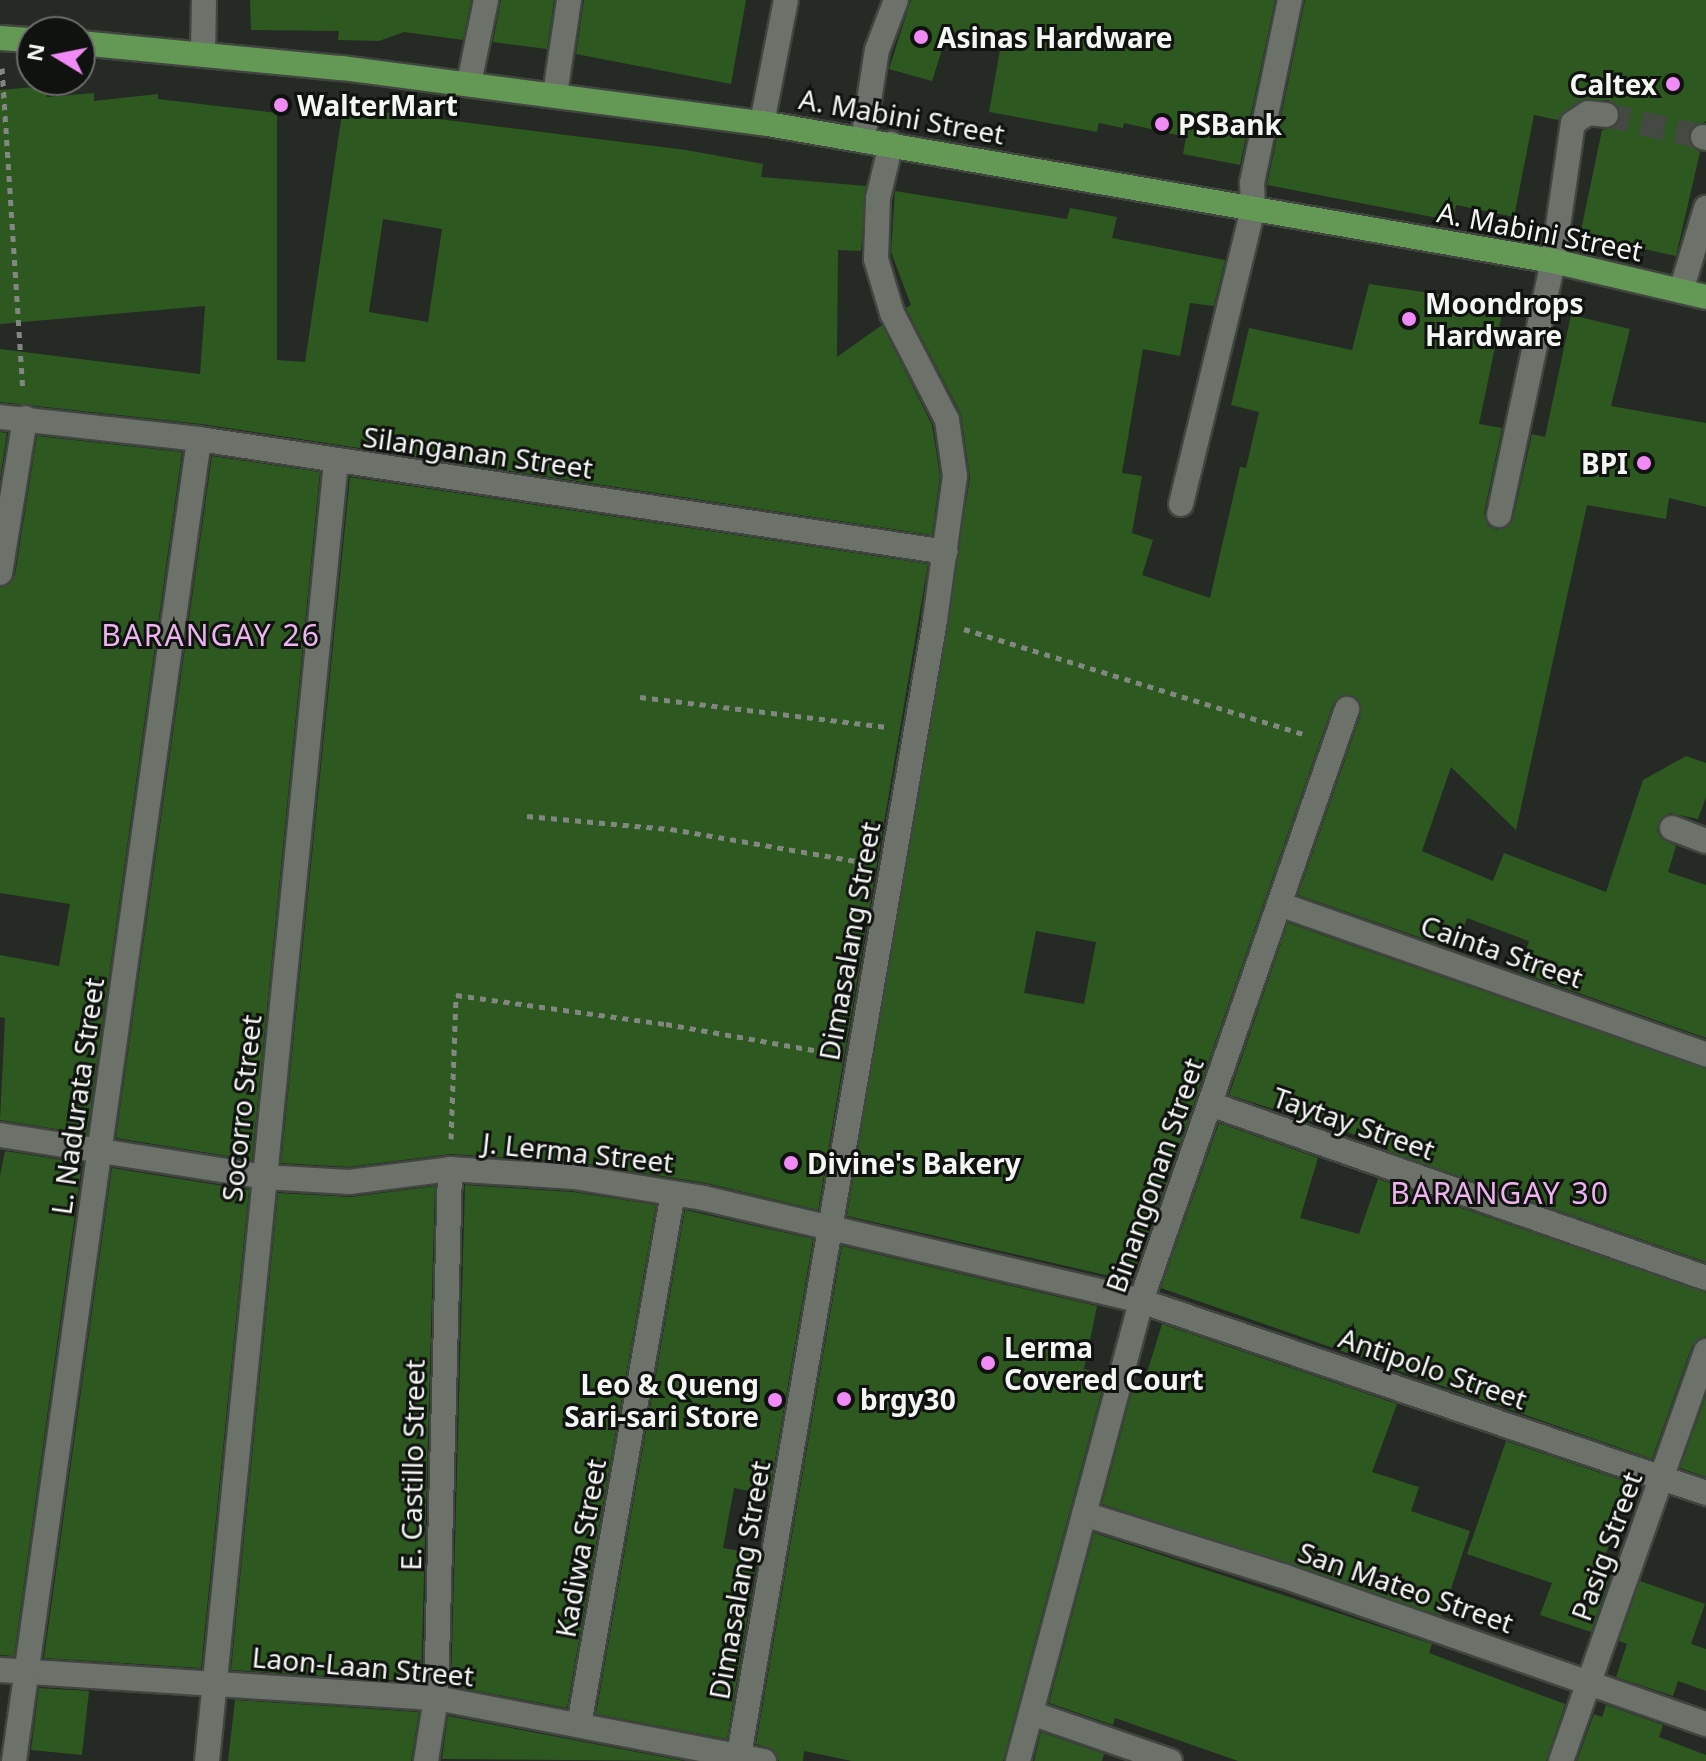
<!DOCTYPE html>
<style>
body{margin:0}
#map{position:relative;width:1706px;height:1761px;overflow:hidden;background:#252a24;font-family:"Noto Sans",sans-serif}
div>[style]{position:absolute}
.building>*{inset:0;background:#2d5920}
.minor-tunnel>*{height:24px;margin-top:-12px;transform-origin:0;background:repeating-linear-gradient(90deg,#444943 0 24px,transparent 0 36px)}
.path>*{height:5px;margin-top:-2.5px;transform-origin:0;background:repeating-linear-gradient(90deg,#838782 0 6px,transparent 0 12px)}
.roads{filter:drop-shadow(2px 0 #40453f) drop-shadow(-2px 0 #40453f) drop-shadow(0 2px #40453f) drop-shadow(0 -2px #40453f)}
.minor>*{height:24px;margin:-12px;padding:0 12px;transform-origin:12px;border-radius:12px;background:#6c716a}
.major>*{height:24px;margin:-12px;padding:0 12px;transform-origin:12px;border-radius:12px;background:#649855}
.dots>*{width:22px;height:22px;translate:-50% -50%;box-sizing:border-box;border:4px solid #10120f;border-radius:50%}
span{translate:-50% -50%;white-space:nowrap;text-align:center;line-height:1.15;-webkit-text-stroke:6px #10120f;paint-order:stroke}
.poi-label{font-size:28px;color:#f3f6f2;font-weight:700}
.left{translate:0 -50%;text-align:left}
.right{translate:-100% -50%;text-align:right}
.street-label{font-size:28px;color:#f3f6f2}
.neighbourhood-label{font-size:30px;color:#edb4ef;letter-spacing:2px}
.north{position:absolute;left:16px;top:16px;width:80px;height:80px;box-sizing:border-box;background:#10120f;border:2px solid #6b6d6a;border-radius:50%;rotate:280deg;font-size:22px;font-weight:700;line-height:32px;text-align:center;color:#f3f6f2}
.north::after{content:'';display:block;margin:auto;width:28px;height:36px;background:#f08bf5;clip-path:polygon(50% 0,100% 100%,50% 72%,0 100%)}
</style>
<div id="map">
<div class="building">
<div style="clip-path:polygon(250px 0,471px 0,463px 40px,404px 32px,379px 41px,338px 40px,339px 31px,251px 30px)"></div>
<div style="clip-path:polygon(501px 0,554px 0,547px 49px,493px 42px)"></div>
<div style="clip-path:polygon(584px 0,746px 0,731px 84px,576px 54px)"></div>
<div style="clip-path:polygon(911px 0,1275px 0,1240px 165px,1183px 154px,1186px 137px,1124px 123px,1123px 128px,1099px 123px,1097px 132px,989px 112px,1000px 50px,945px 40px,932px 81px,889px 69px)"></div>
<div style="clip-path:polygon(1305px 0,1706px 0,1706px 121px,1689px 133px,1691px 146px,1700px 152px,1676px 256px,1580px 235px,1602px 130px,1613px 128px,1621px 117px,1619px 108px,1608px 100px,1581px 100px,1558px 120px,1534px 115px,1514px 217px,1456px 205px,1453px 221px,1267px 185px)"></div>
<div style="clip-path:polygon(evenodd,46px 86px,47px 97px,94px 93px,94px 101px,158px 94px,158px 99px,277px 113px,277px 360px,305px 362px,343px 107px,686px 150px,763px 164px,761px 177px,866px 186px,861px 251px,838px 250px,837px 357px,882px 325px,932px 425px,940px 476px,932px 535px,201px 424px,0 402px,0 349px,200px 374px,205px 306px,0 324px,0 90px,46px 86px,383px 219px,442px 229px,428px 322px,369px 312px,383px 219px)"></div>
<div style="clip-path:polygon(evenodd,895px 191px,1067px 219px,1070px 208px,1117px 217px,1112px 238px,1225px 260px,1214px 306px,1190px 303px,1180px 356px,1143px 349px,1122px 473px,1142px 476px,1132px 533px,1153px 540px,1142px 575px,1210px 598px,1240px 467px,1246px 468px,1259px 412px,1231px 405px,1249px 328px,1352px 350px,1369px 284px,1504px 304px,1479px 424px,1502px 428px,1484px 513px,1488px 526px,1497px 530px,1513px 519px,1532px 434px,1545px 437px,1571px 315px,1630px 329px,1611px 406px,1706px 423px,1706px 507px,1669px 498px,1666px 519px,1587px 505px,1516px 830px,1451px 767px,1422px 851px,1493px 881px,1504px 853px,1606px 892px,1643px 780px,1686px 756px,1706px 763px,1706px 797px,1698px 819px,1669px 813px,1657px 830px,1661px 838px,1676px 846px,1668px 872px,1706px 885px,1706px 1038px,1519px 972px,1529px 941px,1467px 918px,1456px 950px,1298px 895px,1361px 714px,1358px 699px,1343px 695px,1333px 704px,1132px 1281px,847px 1216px,970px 478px,961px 414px,906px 308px,911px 305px,891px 252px,895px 191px,1036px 931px,1096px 942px,1084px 1004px,1024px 993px,1036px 931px)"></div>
<div style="clip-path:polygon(0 432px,7px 433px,0 479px)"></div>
<div style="clip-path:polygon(37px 436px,182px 452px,87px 1134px,0 1120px,5px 1018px,0 1017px,0 955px,59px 966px,70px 904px,0 893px,0 588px,15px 575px)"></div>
<div style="clip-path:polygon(212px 456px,320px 472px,252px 1160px,116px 1138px)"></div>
<div style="clip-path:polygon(350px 477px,928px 564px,818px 1210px,706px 1183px,576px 1162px,451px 1154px,348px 1167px,281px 1163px)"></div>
<div style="clip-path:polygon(1288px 923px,1706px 1069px,1706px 1262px,1388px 1151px,1387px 1145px,1229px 1095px)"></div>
<div style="clip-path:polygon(1219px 1123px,1318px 1158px,1300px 1218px,1359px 1234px,1378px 1179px,1706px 1293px,1706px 1336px,1692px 1346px,1652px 1459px,1161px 1288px)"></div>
<div style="clip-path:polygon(5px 1151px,82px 1163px,14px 1656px,0 1655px,0 1176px)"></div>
<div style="clip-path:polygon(112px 1168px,249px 1190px,201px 1668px,44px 1658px)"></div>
<div style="clip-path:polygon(465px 1185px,573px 1192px,656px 1205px,567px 1708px,451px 1686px)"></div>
<div style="clip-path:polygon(435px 1186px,421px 1682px,231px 1670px,278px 1193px,351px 1197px)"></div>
<div style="clip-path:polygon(685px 1210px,813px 1239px,769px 1495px,734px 1488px,723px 1548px,758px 1554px,727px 1739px,596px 1714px)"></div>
<div style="clip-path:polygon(842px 1246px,1097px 1306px,1084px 1369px,1106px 1375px,1003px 1761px,852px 1761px,804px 1751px,803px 1761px,779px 1761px,773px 1749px,756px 1744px)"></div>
<div style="clip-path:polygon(1162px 1324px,1397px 1404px,1372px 1472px,1419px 1487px,1411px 1511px,1470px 1531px,1442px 1616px,1102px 1504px,1134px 1384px,1143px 1386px)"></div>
<div style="clip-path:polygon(1706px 1396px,1706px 1477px,1680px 1468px)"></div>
<div style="clip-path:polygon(1506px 1441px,1630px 1483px,1601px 1568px,1612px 1572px,1591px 1632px,1540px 1615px,1552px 1583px,1467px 1554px)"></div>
<div style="clip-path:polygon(1094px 1533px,1432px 1644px,1429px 1653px,1565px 1704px,1546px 1761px,1238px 1761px,1115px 1718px,1113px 1725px,1049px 1703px)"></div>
<div style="clip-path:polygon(1640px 1581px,1705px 1604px,1691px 1644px,1706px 1649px,1706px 1691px,1678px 1681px,1673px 1696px,1616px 1677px,1627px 1644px,1619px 1641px)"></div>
<div style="clip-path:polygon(39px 1688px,89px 1691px,82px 1755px,31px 1750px)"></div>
<div style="clip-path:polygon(235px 1700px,419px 1712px,411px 1761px,228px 1761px)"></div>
<div style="clip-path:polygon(1606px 1705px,1663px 1725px,1659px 1737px,1706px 1755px,1706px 1761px,1577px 1761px,1594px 1714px,1602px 1717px)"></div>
<div style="clip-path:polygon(448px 1716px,684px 1761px,442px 1759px)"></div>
<div style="clip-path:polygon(1041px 1732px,1104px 1754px,1102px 1761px,1034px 1761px)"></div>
</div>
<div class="minor-tunnel">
<div style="left:1606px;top:115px;width:99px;rotate:12.8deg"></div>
</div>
<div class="path">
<div style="left:2px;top:68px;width:322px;rotate:86.3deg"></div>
<div style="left:964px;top:629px;width:358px;rotate:17.2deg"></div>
<div style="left:640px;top:697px;width:249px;rotate:6.9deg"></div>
<div style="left:527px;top:816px;width:145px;rotate:5.2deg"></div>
<div style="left:671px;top:829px;width:195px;rotate:9.8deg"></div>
<div style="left:451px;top:1139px;width:144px;rotate:-88deg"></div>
<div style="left:456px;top:995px;width:212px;rotate:7.9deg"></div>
<div style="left:666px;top:1024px;width:167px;rotate:10deg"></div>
</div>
<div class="roads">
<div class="minor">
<div style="left:203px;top:52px;width:52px;rotate:-88.9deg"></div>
<div style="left:469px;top:83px;width:85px;rotate:-78.4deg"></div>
<div style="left:555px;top:94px;width:95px;rotate:-81.5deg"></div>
<div style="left:762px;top:123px;width:125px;rotate:-79deg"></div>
<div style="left:1703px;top:137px;width:3px;rotate:18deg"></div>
<div style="left:863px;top:139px;width:90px;rotate:-81.1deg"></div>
<div style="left:877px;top:50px;width:53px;rotate:-69.2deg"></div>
<div style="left:1681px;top:291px;width:87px;rotate:-73.2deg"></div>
<div style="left:0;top:417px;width:200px;rotate:6.3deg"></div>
<div style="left:199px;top:439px;width:755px;rotate:8.6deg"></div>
<div style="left:1181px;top:504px;width:304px;rotate:-76.3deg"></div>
<div style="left:1253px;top:209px;width:26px;rotate:-92deg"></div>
<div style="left:1252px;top:183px;width:187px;rotate:-78.3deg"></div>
<div style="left:1499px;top:515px;width:260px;rotate:-78deg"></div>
<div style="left:1553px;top:261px;width:139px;rotate:-81.8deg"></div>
<div style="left:1573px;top:123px;width:18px;rotate:-34deg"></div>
<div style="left:1588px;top:113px;width:18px;rotate:6deg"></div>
<div style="left:0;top:573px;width:157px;rotate:-80.8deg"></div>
<div style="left:1672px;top:828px;width:36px;rotate:21deg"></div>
<div style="left:1279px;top:904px;width:453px;rotate:19.4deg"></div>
<div style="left:1210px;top:1104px;width:526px;rotate:19.33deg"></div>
<div style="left:0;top:1135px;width:267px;rotate:9deg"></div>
<div style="left:264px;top:1177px;width:85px;rotate:3.4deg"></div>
<div style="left:349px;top:1182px;width:102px;rotate:-7.3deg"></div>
<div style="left:450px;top:1169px;width:125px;rotate:3.7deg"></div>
<div style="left:575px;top:1177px;width:130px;rotate:9.3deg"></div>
<div style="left:703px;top:1198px;width:450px;rotate:13.2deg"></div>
<div style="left:1141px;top:1301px;width:597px;rotate:18.77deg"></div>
<div style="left:1084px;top:1514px;width:208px;rotate:17.3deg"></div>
<div style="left:1283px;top:1576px;width:448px;rotate:19.3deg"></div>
<div style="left:0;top:1670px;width:437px;rotate:3.7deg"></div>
<div style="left:436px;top:1698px;width:334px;rotate:10.9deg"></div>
<div style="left:1031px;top:1713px;width:147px;rotate:19.1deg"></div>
<div style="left:579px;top:1725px;width:540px;rotate:-79.98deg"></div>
<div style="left:14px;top:1761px;width:1335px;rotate:-82.03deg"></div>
<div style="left:207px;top:1761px;width:1306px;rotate:-84.33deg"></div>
<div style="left:426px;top:1761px;width:64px;rotate:-81deg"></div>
<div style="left:436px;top:1698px;width:529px;rotate:-88.48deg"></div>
<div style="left:738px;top:1761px;width:1158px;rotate:-80.2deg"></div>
<div style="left:935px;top:620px;width:145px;rotate:-82.1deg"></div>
<div style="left:955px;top:476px;width:57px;rotate:-98.1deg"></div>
<div style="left:947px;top:420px;width:120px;rotate:-117.2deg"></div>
<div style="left:892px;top:313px;width:56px;rotate:-106.5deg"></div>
<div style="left:876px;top:259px;width:61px;rotate:-88.1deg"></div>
<div style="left:878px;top:198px;width:56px;rotate:-76.5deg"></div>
<div style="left:1018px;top:1761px;width:476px;rotate:-75deg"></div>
<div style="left:1141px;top:1301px;width:627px;rotate:-70.81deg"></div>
<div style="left:1561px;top:1761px;width:435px;rotate:-70.5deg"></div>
</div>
<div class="major">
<div style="left:0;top:38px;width:32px;rotate:4deg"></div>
<div style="left:80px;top:43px;width:263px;rotate:5.5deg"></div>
<div style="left:342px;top:68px;width:424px;rotate:7.5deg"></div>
<div style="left:762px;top:123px;width:803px;rotate:9.9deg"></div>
<div style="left:1553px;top:261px;width:157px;rotate:13.2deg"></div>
</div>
</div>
<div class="dots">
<div style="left:921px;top:37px;background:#f08bf5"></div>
<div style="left:1673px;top:84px;background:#f08bf5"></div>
<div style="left:281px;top:105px;background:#f08bf5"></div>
<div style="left:1162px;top:124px;background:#f08bf5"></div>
<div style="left:1409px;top:319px;background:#f08bf5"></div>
<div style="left:1644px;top:463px;background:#f08bf5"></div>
<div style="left:791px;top:1163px;background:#f08bf5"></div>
<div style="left:988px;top:1363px;background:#f08bf5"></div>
<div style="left:844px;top:1399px;background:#f08bf5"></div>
<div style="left:775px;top:1400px;background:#f08bf5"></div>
</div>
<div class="poi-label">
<span class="left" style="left:937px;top:37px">Asinas Hardware</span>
<span class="right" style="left:1657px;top:84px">Caltex</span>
<span class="left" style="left:297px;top:105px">WalterMart</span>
<span class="left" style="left:1178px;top:124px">PSBank</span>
<span class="left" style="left:1425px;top:319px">Moondrops<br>Hardware</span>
<span class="right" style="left:1628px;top:463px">BPI</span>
<span class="left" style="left:807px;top:1163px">Divine's Bakery</span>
<span class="left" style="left:1004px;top:1363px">Lerma<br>Covered Court</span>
<span class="right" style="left:759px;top:1400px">Leo &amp; Queng<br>Sari-sari Store</span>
<span class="left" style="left:860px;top:1399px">brgy30</span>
</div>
<div class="street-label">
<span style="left:902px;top:116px;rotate:10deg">A. Mabini Street</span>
<span style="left:1540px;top:231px;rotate:11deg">A. Mabini Street</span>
<span style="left:478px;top:452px;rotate:8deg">Silanganan Street</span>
<span style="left:849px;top:941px;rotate:-80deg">Dimasalang Street</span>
<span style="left:1502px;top:951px;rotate:19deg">Cainta Street</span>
<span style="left:77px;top:1096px;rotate:-82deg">L. Nadurata Street</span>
<span style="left:241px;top:1108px;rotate:-84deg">Socorro Street</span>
<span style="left:1354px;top:1123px;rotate:19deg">Taytay Street</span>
<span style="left:578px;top:1152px;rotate:6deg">J. Lerma Street</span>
<span style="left:1154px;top:1175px;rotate:-71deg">Binangonan Street</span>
<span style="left:1433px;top:1368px;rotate:19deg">Antipolo Street</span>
<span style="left:412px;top:1465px;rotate:-89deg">E. Castillo Street</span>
<span style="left:1606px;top:1546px;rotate:-70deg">Pasig Street</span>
<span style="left:580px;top:1548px;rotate:-80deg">Kadiwa Street</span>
<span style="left:739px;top:1580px;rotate:-80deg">Dimasalang Street</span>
<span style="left:1406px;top:1587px;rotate:19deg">San Mateo Street</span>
<span style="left:363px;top:1666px;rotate:5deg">Laon-Laan Street</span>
</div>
<div class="neighbourhood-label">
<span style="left:211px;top:635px">BARANGAY 26</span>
<span style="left:1500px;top:1193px">BARANGAY 30</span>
</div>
<div class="north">N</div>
</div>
